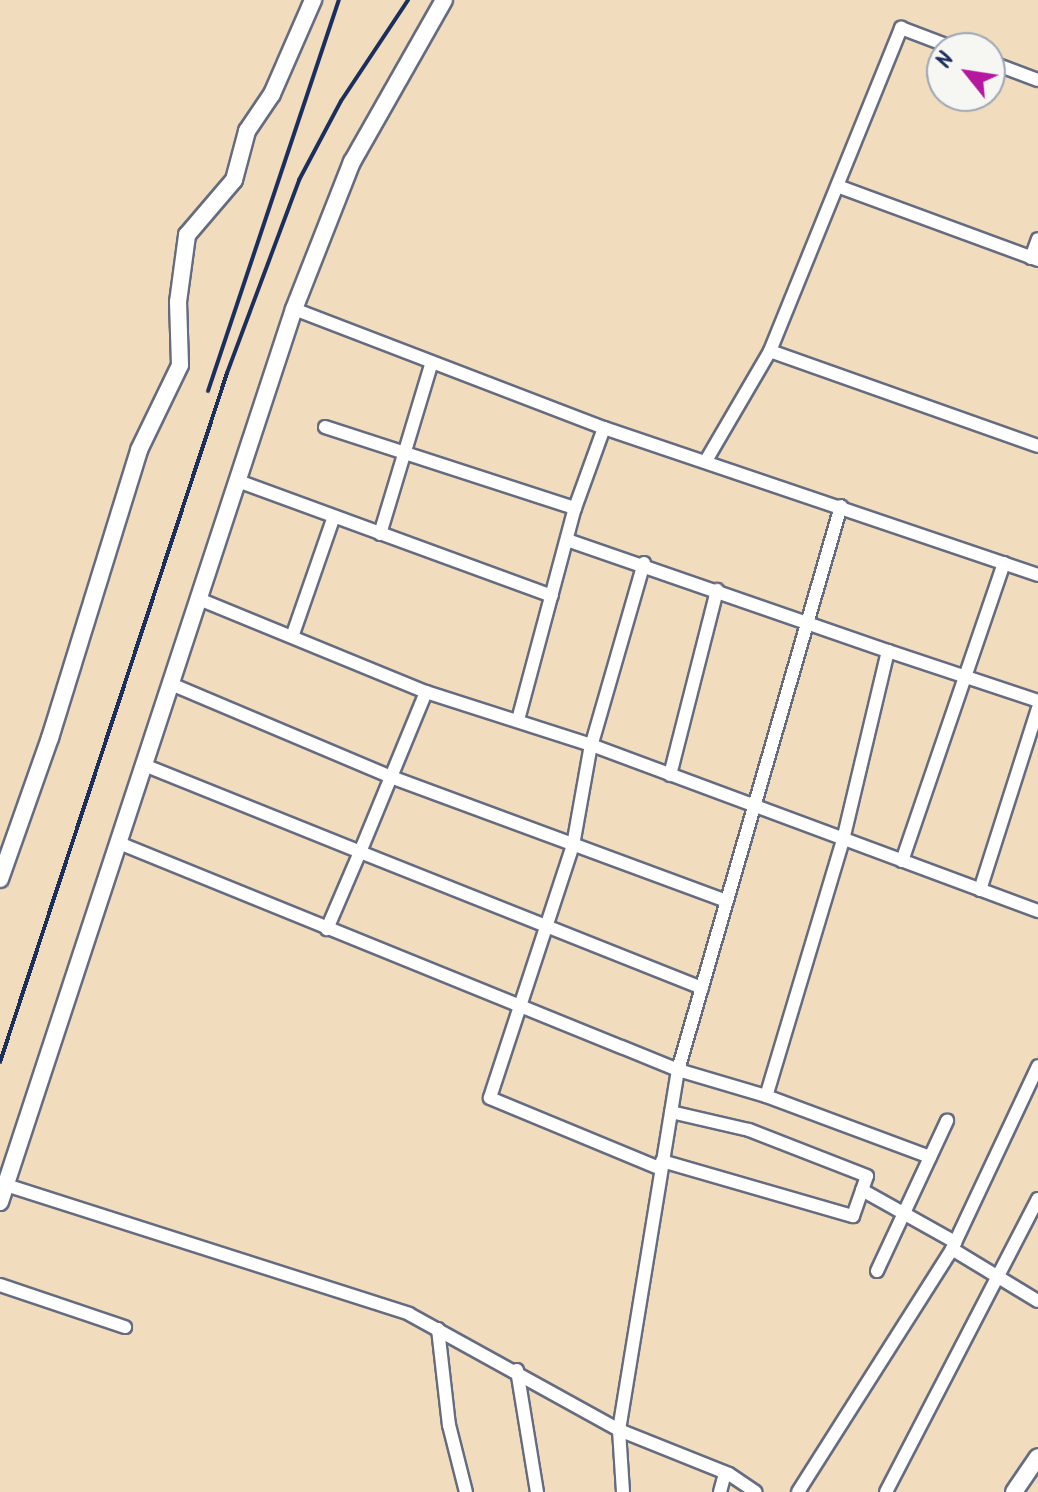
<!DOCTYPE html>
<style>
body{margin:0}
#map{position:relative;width:1038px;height:1492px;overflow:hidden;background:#f1ddbe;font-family:Kalam,sans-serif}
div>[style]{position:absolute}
.roads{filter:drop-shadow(2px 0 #666c80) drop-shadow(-2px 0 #666c80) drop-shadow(0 2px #666c80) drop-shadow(0 -2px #666c80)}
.street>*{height:12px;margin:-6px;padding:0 6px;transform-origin:6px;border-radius:6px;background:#fff}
.secondary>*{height:16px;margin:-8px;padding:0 8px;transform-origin:8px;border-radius:8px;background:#fff}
.rail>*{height:4px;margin:-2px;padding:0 2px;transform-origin:2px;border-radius:2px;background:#1b2f5e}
span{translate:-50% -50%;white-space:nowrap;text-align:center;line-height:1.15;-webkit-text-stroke:6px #f6f6f2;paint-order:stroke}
.north{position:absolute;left:926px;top:32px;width:80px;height:80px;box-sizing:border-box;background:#f6f6f2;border:2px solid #9ea6b7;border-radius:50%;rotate:300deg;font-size:22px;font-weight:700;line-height:32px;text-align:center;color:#1b2f5e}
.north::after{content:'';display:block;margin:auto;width:28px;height:36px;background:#b5179e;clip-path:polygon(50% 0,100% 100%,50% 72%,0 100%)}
</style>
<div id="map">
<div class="roads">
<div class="street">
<div style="left:990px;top:62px;width:51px;rotate:20.6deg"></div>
<div style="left:840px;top:187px;width:211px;rotate:20.2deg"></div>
<div style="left:1031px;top:258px;width:20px;rotate:-70deg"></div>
<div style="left:294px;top:309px;width:332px;rotate:21deg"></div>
<div style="left:604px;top:428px;width:458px;rotate:18.7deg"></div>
<div style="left:770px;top:351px;width:284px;rotate:19.5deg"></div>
<div style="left:325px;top:427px;width:263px;rotate:18deg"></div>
<div style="left:707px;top:459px;width:125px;rotate:-59.7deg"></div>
<div style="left:770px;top:351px;width:349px;rotate:-67.9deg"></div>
<div style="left:901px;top:28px;width:57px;rotate:20.7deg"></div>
<div style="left:238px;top:481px;width:334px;rotate:20.1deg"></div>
<div style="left:380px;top:534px;width:177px;rotate:-73.2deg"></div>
<div style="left:567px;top:540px;width:340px;rotate:19.1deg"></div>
<div style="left:888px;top:651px;width:194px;rotate:103.4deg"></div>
<div style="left:843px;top:840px;width:267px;rotate:106.7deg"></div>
<div style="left:766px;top:1096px;width:175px;rotate:20.4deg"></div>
<div style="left:644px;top:563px;width:195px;rotate:106.1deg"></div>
<div style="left:590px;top:750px;width:97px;rotate:100.1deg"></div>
<div style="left:573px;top:845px;width:266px;rotate:108.2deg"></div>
<div style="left:490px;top:1098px;width:185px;rotate:22.5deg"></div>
<div style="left:199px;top:599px;width:245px;rotate:22.3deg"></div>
<div style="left:426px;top:692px;width:176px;rotate:17.8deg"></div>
<div style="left:594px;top:746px;width:474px;rotate:20.4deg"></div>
<div style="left:293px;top:634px;width:122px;rotate:-70.8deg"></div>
<div style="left:888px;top:651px;width:158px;rotate:18.4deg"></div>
<div style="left:171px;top:684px;width:239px;rotate:22.9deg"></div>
<div style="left:391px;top:777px;width:358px;rotate:20.3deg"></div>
<div style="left:426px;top:692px;width:173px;rotate:112.4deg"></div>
<div style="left:360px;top:852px;width:368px;rotate:21.7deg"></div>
<div style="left:518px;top:720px;width:220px;rotate:-75deg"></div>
<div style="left:575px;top:508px;width:85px;rotate:-70.1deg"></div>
<div style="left:144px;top:765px;width:233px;rotate:21.9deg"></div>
<div style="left:360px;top:852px;width:84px;rotate:113.2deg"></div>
<div style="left:670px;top:775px;width:191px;rotate:-75.7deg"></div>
<div style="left:119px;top:843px;width:603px;rotate:22.1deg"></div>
<div style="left:678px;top:1070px;width:92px;rotate:16.5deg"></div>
<div style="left:902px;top:861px;width:315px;rotate:-71.1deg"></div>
<div style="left:980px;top:890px;width:191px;rotate:-72.3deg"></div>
<div style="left:662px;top:1161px;width:199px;rotate:16.1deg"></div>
<div style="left:853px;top:1216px;width:42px;rotate:-70.7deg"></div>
<div style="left:867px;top:1176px;width:127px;rotate:-158.7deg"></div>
<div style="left:749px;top:1130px;width:80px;rotate:-167deg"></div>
<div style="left:6px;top:1185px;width:423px;rotate:17.7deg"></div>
<div style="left:409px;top:1314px;width:240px;rotate:28.9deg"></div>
<div style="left:619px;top:1430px;width:118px;rotate:21.8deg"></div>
<div style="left:729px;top:1474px;width:32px;rotate:34deg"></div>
<div style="left:862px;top:1190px;width:107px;rotate:29.2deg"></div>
<div style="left:952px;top:1249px;width:100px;rotate:31.2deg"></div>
<div style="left:877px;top:1271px;width:166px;rotate:-65deg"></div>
<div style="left:0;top:1285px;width:132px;rotate:18.6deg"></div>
<div style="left:438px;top:1329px;width:97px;rotate:83.5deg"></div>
<div style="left:449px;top:1425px;width:69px;rotate:75.8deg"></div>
<div style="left:517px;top:1370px;width:124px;rotate:80.7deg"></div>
<div style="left:623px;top:1492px;width:62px;rotate:-93.7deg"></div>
<div style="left:619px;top:1430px;width:365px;rotate:-80.7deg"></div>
<div style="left:678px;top:1070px;width:587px;rotate:-73.88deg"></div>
<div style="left:720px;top:1492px;width:20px;rotate:-75deg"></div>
<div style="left:798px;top:1492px;width:288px;rotate:-57.6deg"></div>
<div style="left:952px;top:1249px;width:202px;rotate:-64.8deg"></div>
<div style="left:886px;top:1492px;width:330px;rotate:-62.6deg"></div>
</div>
<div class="secondary">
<div style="left:0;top:879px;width:150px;rotate:-70.5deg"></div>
<div style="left:50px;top:738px;width:301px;rotate:-72.8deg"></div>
<div style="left:139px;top:450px;width:94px;rotate:-64.2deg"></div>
<div style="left:180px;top:365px;width:63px;rotate:-91.8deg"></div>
<div style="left:178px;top:302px;width:68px;rotate:-82.3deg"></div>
<div style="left:187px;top:235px;width:72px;rotate:-49.5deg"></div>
<div style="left:234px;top:180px;width:51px;rotate:-75.1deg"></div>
<div style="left:247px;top:131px;width:45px;rotate:-56deg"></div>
<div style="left:272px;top:94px;width:103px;rotate:-66.4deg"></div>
<div style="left:0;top:1202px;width:940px;rotate:-71.78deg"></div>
<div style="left:294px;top:309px;width:158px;rotate:-68.5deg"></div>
<div style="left:352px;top:162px;width:186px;rotate:-60.4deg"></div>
<div style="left:1014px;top:1492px;width:42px;rotate:-55.6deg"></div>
</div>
</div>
<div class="rail">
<div style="left:208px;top:391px;width:412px;rotate:-71.5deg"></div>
<div style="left:0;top:1062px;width:725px;rotate:-71.76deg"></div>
<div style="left:227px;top:373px;width:206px;rotate:-69.5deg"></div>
<div style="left:299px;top:180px;width:89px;rotate:-62deg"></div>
<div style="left:341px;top:101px;width:121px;rotate:-56.4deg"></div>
</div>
<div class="north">N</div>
</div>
